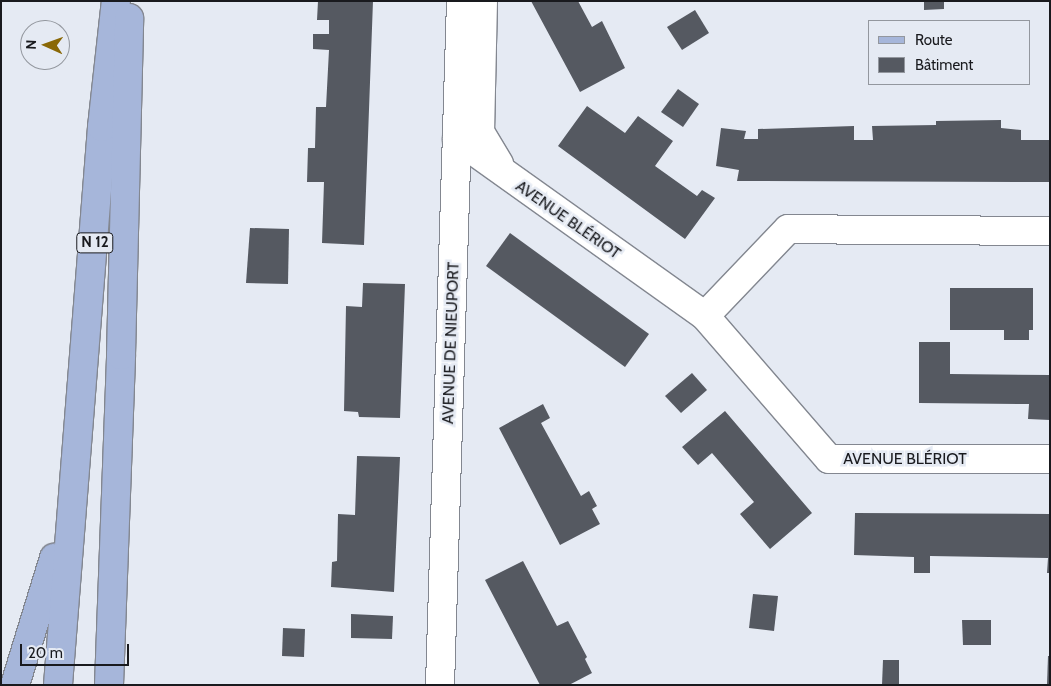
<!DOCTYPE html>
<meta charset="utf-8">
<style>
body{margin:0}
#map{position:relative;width:1051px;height:686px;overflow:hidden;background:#e5eaf3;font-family:Cabin,sans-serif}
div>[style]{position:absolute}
.building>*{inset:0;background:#555961}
.roads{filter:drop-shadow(1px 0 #838790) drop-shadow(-1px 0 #838790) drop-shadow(0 1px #838790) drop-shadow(0 -1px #838790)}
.minor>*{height:28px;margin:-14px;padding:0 14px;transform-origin:14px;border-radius:14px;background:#fff}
.major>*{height:28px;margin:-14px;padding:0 14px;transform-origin:14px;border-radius:14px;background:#a6b6da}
span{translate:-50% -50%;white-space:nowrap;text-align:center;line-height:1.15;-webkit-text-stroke:5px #e5eaf3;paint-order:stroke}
.shield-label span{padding:1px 4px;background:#e5eaf3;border:1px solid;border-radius:4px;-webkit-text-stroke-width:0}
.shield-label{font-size:15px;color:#191a1e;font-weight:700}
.street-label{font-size:16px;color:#191a1e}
.frame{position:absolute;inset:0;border:2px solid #191a1e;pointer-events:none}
.legend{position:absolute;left:868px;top:20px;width:162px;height:65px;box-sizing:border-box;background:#e5eaf3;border:1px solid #93979e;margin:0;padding:6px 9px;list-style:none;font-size:15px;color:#191a1e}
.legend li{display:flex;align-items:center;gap:10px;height:25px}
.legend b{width:25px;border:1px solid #93979e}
.north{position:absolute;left:20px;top:20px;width:50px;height:50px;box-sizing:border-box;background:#e5eaf3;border:1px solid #93979e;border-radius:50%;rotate:272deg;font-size:14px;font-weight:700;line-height:20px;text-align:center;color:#191a1e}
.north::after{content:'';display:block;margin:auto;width:18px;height:22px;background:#8a6806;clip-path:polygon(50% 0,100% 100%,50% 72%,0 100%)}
.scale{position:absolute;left:20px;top:644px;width:109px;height:22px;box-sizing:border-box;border:2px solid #191a1e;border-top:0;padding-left:6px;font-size:15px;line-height:18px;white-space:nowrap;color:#191a1e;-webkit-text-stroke:4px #e5eaf3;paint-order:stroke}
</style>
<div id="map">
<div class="building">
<div style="clip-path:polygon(318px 1px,373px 1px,364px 245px,322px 243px,324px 182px,307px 182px,308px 148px,315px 148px,316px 107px,326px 107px,329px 50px,313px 49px,313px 34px,329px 34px,329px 20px,317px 20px)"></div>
<div style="clip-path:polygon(531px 1px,578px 1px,592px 27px,602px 21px,625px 68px,580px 92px)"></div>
<div style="clip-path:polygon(924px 1px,944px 1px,944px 9px,924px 10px)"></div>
<div style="clip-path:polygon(695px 10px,709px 33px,682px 50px,667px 27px)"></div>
<div style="clip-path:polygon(678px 89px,699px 104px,683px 127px,661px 112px)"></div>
<div style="clip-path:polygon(587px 106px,625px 133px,638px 116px,673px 141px,655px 166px,697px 196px,702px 190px,715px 198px,685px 239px,558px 146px)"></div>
<div style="clip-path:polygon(1001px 120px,1001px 128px,1021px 130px,1021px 140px,1050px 140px,1050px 182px,737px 181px,739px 170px,716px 166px,721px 128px,746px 131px,744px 139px,758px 139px,758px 129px,854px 126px,854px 140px,873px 140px,872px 126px,936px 125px,936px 121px)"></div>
<div style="clip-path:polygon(250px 228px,289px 229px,288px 284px,246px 283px)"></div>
<div style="clip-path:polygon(510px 233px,649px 334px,625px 367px,486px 266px)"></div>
<div style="clip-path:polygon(363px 283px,405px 284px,400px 418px,359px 417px,358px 412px,344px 411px,346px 306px,362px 307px)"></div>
<div style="clip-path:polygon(950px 288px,1033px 288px,1033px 330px,1029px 330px,1029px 340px,1004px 340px,1004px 330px,950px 330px)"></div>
<div style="clip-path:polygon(919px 342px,950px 342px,950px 374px,1050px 375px,1050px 420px,1028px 419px,1029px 404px,919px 403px)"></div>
<div style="clip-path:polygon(692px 373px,707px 390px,681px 413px,665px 396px)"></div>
<div style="clip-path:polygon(543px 404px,550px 418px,541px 423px,581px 496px,589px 491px,597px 506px,592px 509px,600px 524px,560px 545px,499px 428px)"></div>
<div style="clip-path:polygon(725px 411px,812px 513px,770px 549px,740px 514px,754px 502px,712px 453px,698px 465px,682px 447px)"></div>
<div style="clip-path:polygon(357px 456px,400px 457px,394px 592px,331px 587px,332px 562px,337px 561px,338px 514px,355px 515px)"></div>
<div style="clip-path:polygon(855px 513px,1050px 514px,1050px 573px,1047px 573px,1048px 558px,930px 556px,930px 573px,914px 573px,914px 557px,854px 555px)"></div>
<div style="clip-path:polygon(523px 561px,557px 626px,568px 621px,587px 657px,585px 659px,592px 673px,569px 685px,540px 685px,485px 580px)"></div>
<div style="clip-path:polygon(753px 594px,778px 596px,774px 631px,749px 628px)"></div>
<div style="clip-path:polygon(351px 614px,393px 616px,392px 639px,351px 638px)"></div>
<div style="clip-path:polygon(962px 620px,991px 620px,991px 645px,963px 645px)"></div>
<div style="clip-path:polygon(283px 628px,305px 629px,304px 657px,282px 656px)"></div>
<div style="clip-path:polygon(1048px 656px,1050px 656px,1050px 685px,1047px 685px)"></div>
<div style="clip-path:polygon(883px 660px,899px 660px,899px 685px,882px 685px)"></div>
</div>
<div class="roads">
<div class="minor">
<div style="left:483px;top:1px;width:131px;rotate:91.3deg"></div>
<div style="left:480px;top:132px;width:37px;rotate:59deg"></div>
<div style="left:457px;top:139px;width:305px;rotate:35.5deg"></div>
<div style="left:1050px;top:231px;width:262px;rotate:-179.6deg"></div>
<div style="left:788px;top:229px;width:120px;rotate:133.7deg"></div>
<div style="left:705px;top:316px;width:189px;rotate:49.1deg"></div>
<div style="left:829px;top:459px;width:221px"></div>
<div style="left:440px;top:685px;width:684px;rotate:-88.24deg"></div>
</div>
<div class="major">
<div style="left:15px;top:685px;width:133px;rotate:-72.9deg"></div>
<div style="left:58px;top:685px;width:560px;rotate:-85.49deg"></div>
<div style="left:102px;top:127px;width:127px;rotate:-83.7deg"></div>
<div style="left:109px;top:685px;width:330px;rotate:-87.9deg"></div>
<div style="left:121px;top:355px;width:337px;rotate:-88.6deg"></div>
</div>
</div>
<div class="shield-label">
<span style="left:95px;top:243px">N 12</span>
</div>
<div class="street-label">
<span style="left:568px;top:220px;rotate:35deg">AVENUE BLÉRIOT</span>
<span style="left:451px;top:343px;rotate:-88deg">AVENUE DE NIEUPORT</span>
<span style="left:905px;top:459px">AVENUE BLÉRIOT</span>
</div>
<div class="frame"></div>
<ul class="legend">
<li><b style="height:6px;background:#a6b6da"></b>Route</li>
<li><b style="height:14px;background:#555961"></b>Bâtiment</li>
</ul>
<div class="north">N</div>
<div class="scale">20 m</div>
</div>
